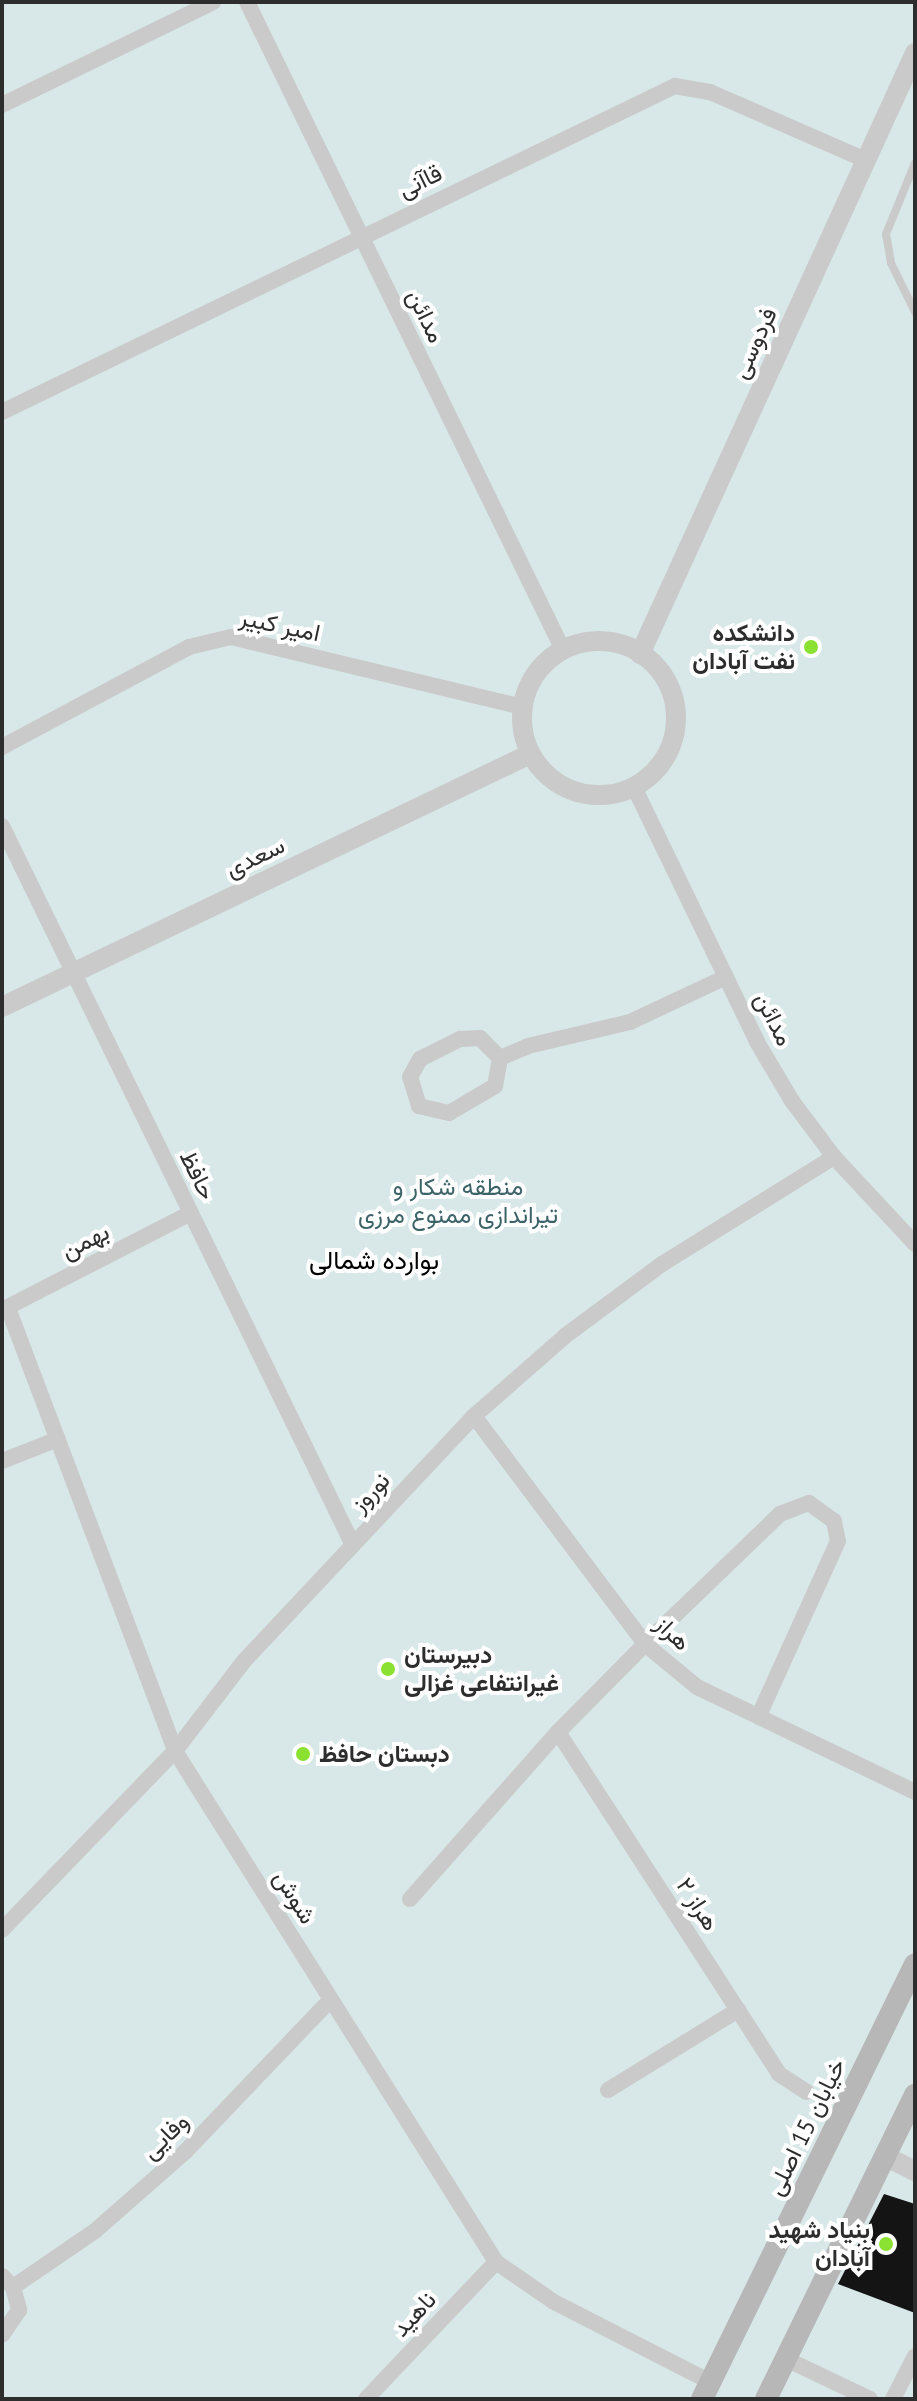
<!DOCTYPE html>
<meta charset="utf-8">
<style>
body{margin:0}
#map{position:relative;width:917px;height:2401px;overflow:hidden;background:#fff;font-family:"PT Sans",Vazirmatn,sans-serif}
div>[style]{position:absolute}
.green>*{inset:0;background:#d8e7e7}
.building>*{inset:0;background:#141414}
.service>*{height:8px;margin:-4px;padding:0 4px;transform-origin:4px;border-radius:4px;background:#cacaca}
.minor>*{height:16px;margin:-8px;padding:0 8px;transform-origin:8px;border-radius:8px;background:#cacaca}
.tertiary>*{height:20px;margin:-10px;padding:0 10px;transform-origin:10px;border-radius:10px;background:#cacaca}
.tertiary>.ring{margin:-10px;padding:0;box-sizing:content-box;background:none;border:20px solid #cacaca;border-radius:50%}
.secondary>*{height:22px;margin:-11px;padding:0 11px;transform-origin:11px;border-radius:11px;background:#b7b7b7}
.dots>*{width:22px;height:22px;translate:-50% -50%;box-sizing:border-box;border:4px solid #fff;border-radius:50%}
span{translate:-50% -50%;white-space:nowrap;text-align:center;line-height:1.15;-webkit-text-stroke:8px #fff;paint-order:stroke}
.street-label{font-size:24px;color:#2d2d2d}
.poi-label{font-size:24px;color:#2d2d2d;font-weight:700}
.right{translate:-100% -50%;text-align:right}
.left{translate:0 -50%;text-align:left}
.park-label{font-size:24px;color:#3c6368}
.neighbourhood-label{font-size:26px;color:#000}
.frame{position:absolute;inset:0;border:4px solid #2d2d2d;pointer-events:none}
</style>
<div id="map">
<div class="green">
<div style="clip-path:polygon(2px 2px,915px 2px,915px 2399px,2px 2399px)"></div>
</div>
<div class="building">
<div style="clip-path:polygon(884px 2194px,915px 2204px,915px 2313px,838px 2284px)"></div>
</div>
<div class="service">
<div style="left:915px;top:163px;width:77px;rotate:112.2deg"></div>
<div style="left:886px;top:234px;width:29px;rotate:80deg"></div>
<div style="left:891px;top:263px;width:55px;rotate:63.9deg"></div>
</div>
<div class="minor">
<div style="left:247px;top:2px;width:721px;rotate:64deg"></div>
<div style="left:2px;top:105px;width:235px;rotate:-26deg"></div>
<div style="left:2px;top:412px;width:748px;rotate:-25.85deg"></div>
<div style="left:675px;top:86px;width:36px;rotate:10deg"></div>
<div style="left:710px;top:92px;width:170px;rotate:23.6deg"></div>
<div style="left:2px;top:747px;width:212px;rotate:-28.1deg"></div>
<div style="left:189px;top:647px;width:43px;rotate:-13.4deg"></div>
<div style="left:231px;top:637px;width:299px;rotate:13.5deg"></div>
<div style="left:634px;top:787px;width:283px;rotate:64.2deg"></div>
<div style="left:757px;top:1042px;width:69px;rotate:59.3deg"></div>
<div style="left:792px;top:1101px;width:70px;rotate:53.1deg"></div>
<div style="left:834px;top:1157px;width:119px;rotate:47deg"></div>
<div style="left:2px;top:826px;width:800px;rotate:63.98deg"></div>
<div style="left:480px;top:1038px;width:28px;rotate:45deg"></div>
<div style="left:500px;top:1058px;width:28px;rotate:100deg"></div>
<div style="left:495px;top:1086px;width:53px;rotate:149.6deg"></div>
<div style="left:449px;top:1113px;width:31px;rotate:-167deg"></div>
<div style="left:419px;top:1106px;width:30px;rotate:-107deg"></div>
<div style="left:410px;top:1077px;width:21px;rotate:-61deg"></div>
<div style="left:420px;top:1059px;width:45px;rotate:-26.6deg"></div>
<div style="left:460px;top:1039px;width:20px;rotate:-3deg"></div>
<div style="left:500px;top:1058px;width:30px;rotate:-23deg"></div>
<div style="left:528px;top:1046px;width:105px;rotate:-13.2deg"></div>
<div style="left:630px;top:1022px;width:106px;rotate:-25.1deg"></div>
<div style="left:8px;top:1308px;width:473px;rotate:69.3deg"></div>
<div style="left:175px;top:1751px;width:603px;rotate:57.86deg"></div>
<div style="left:496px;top:2262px;width:70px;rotate:34.6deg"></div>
<div style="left:554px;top:2302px;width:175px;rotate:27.1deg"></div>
<div style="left:2px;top:1310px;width:212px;rotate:-27.2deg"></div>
<div style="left:474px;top:1416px;width:285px;rotate:53.1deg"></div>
<div style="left:645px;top:1644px;width:67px;rotate:39.6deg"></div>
<div style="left:697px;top:1687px;width:242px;rotate:25.7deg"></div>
<div style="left:2px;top:1461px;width:60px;rotate:-21.4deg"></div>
<div style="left:558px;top:1732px;width:407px;rotate:57.1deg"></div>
<div style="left:779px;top:2074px;width:33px;rotate:33deg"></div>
<div style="left:410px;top:1899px;width:223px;rotate:-48.5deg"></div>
<div style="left:558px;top:1732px;width:124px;rotate:-45.3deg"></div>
<div style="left:645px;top:1644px;width:187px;rotate:-43.9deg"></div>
<div style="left:780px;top:1514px;width:31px;rotate:-21deg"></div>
<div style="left:809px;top:1503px;width:31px;rotate:36deg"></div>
<div style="left:834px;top:1521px;width:20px;rotate:79deg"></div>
<div style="left:838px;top:1541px;width:193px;rotate:114.4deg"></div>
<div style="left:2px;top:1930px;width:249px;rotate:-46deg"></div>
<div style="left:175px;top:1751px;width:113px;rotate:-52.5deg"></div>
<div style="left:244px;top:1661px;width:336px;rotate:-46.8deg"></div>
<div style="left:474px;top:1416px;width:121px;rotate:-41.3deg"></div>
<div style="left:565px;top:1336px;width:121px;rotate:-36.6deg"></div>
<div style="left:662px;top:1264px;width:203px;rotate:-31.9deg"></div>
<div style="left:608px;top:2090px;width:153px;rotate:-31.6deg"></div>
<div style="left:2px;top:2276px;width:16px;rotate:45deg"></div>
<div style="left:13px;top:2287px;width:24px;rotate:75deg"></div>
<div style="left:19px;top:2310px;width:30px;rotate:124deg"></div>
<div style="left:13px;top:2287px;width:99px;rotate:-34.3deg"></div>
<div style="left:95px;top:2231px;width:120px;rotate:-41.3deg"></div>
<div style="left:185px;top:2152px;width:211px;rotate:-46.3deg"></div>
<div style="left:786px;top:2359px;width:93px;rotate:25.5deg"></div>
<div style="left:366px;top:2399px;width:189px;rotate:-46.5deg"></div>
<div style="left:893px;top:2399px;width:48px;rotate:-62.9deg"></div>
</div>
<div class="tertiary">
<div class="ring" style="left:522px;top:641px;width:134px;height:134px"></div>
<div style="left:640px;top:654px;width:661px;rotate:-65.41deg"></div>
<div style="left:2px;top:1007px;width:585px;rotate:-25.6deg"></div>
<div style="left:885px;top:2156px;width:34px;rotate:27deg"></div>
</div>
<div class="secondary">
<div style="left:702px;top:2399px;width:484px;rotate:-63.9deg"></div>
<div style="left:766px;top:2399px;width:339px;rotate:-63.9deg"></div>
</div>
<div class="dots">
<div style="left:811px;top:647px;background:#8be132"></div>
<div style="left:388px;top:1669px;background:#8be132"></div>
<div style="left:303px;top:1754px;background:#8be132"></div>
<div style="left:886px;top:2244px;background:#8be132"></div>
</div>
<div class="street-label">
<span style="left:420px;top:181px;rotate:-26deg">قاآنی</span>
<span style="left:426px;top:316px;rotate:64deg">مدائن</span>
<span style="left:754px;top:343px;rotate:-65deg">فردوسی</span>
<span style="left:280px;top:625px;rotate:12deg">امیر کبیر</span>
<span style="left:255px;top:857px;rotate:-26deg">سعدی</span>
<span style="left:774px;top:1019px;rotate:63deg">مدائن</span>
<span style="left:198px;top:1175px;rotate:64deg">حافظ</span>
<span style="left:85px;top:1241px;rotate:-27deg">بهمن</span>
<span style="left:370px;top:1492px;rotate:-47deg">نوروز</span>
<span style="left:673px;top:1633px;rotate:44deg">هراز</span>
<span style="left:295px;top:1897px;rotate:58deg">شوش</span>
<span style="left:698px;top:1904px;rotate:57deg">هراز ۲</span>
<span style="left:806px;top:2127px;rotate:-64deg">خیابان 15 اصلی</span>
<span style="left:165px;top:2136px;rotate:-44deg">وفایی</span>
<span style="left:414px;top:2314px;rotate:-47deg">ناهید</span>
</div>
<div class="poi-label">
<span class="right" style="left:795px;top:647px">دانشکده<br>نفت آبادان</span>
<span class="left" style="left:404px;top:1669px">دبیرستان<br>غیرانتفاعی غزالی</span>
<span class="left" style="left:319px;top:1754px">دبستان حافظ</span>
<span class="right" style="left:870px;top:2244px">بنیاد شهید<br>آبادان</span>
</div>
<div class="park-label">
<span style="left:458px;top:1201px">منطقه شکار و<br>تیراندازی ممنوع مرزی</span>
</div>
<div class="neighbourhood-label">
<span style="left:374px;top:1260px">بوارده شمالی</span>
</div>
<div class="frame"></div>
</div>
